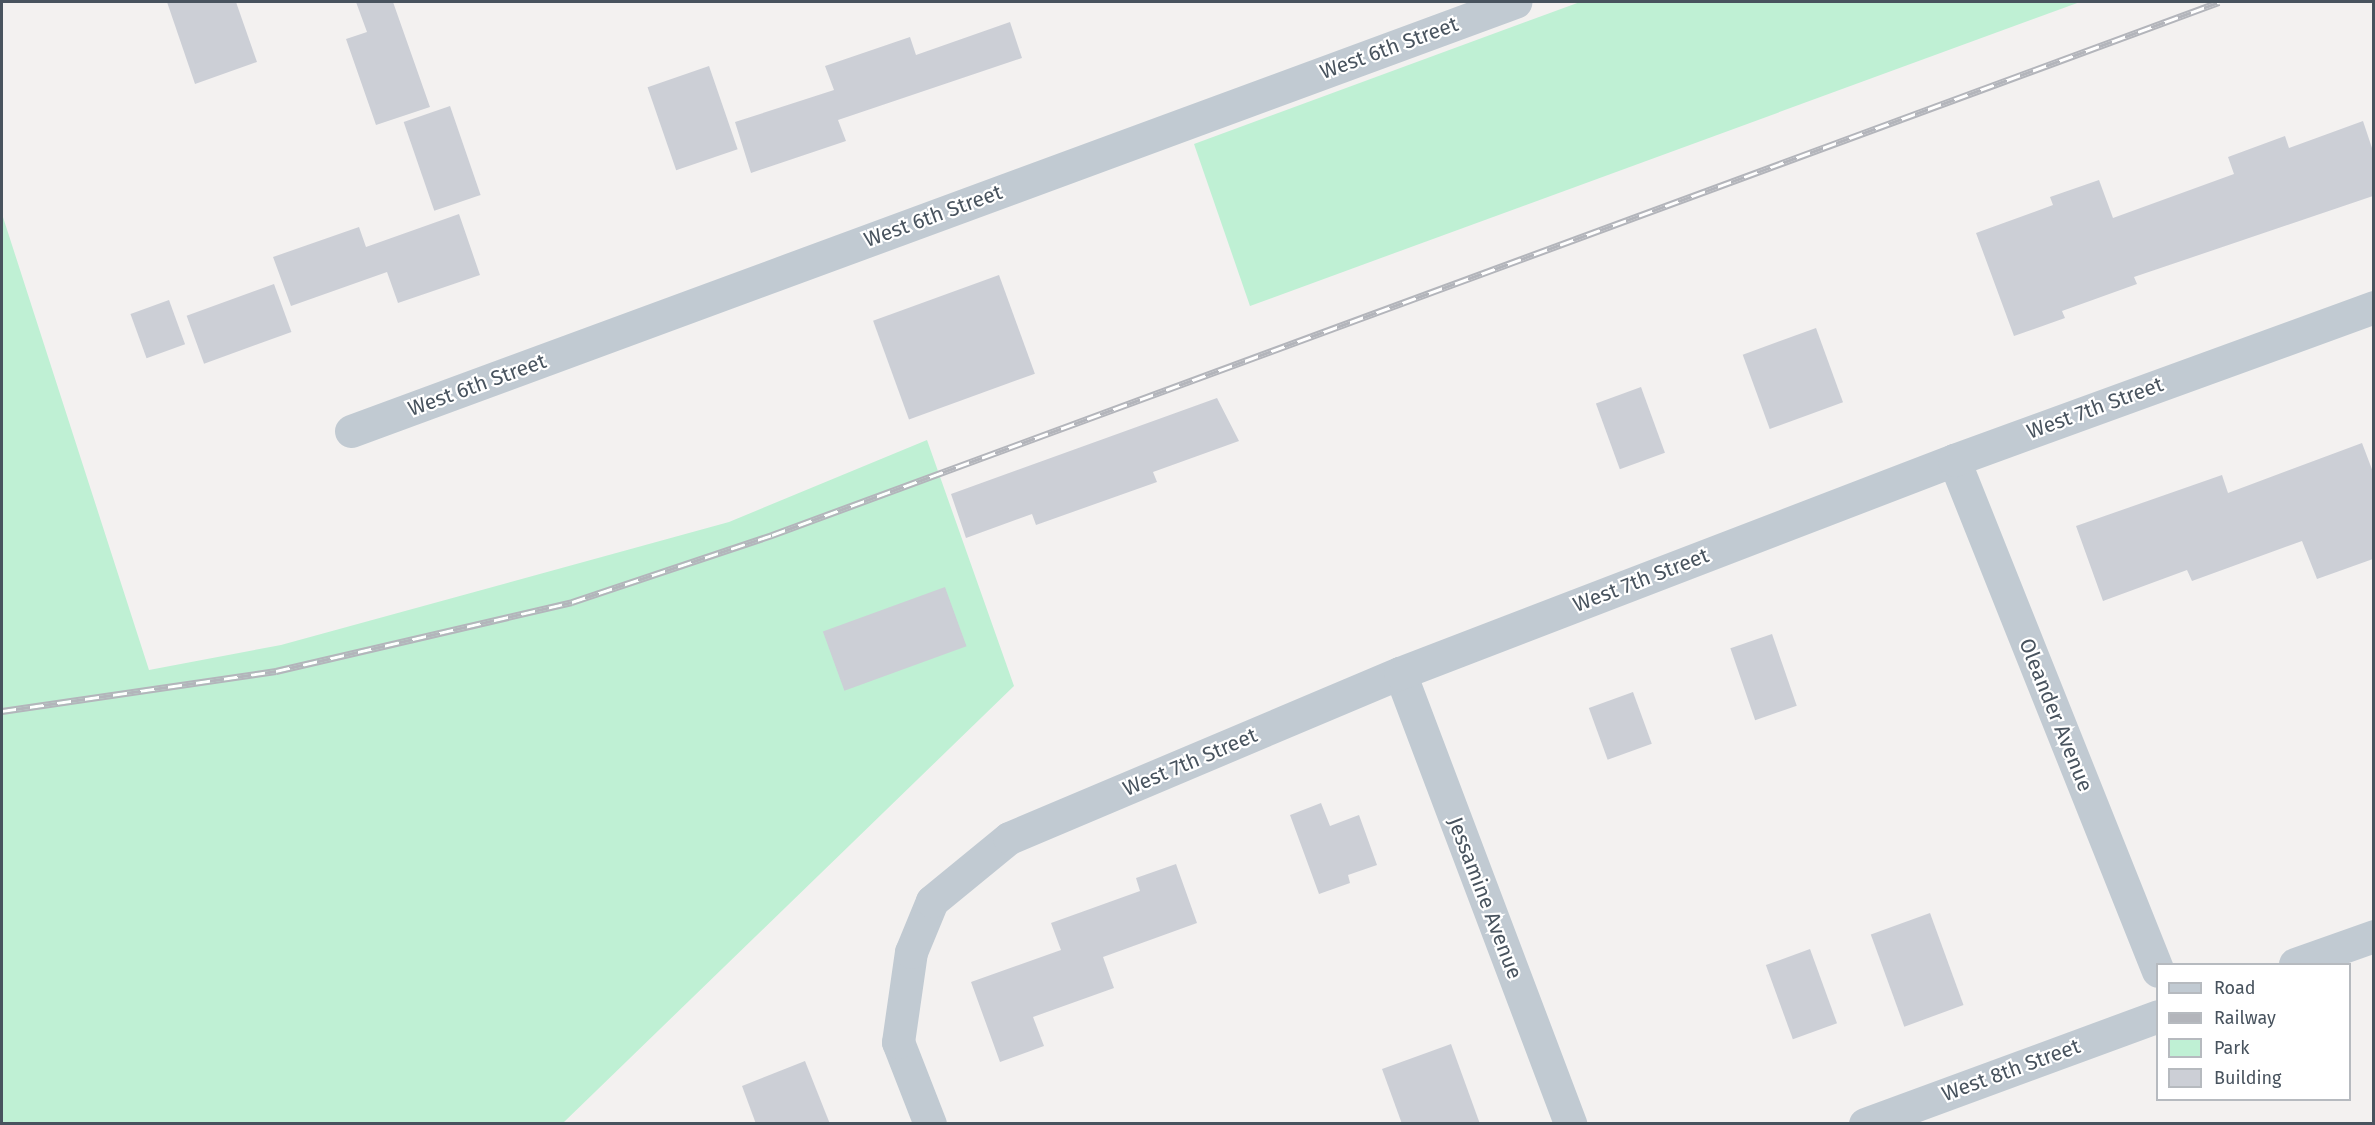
<!DOCTYPE html>
<style>
body{margin:0}
#map{position:relative;width:2375px;height:1125px;overflow:hidden;background:#f3f1f0;font-family:"Fira Sans",sans-serif}
div>[style]{position:absolute}
.green>*{inset:0;background:#bff0d4}
.building>*{inset:0;background:#cccfd6;transform-origin:0 0}
.minor>*{height:33px;margin:-16.5px;padding:0 16.5px;transform-origin:16.5px;border-radius:16.5px;background:#c1cad2}
.tertiary>*{height:33px;margin:-16.5px;padding:0 16.5px;transform-origin:16.5px;border-radius:16.5px;background:#c1cad2}
.rail>*{height:7px;margin-top:-3.5px;transform-origin:0;background:repeating-linear-gradient(90deg,#fff 0 14px,#b3b5bb 0 28px);box-sizing:border-box;border-block:2px solid #b3b5bb}
span{translate:-50% -50%;white-space:nowrap;text-align:center;line-height:1.15;-webkit-text-stroke:4.5px #fff;paint-order:stroke}
.street-label{font-size:21px;color:#48535e}
.frame{position:absolute;inset:0;border:3px solid #48535e;pointer-events:none}
.legend{position:absolute;left:2156px;top:963px;width:195px;height:138px;box-sizing:border-box;background:#fff;border:2px solid #b6babf;margin:0;padding:8px 10px;list-style:none;font-size:18px;color:#48535e}
.legend li{display:flex;align-items:center;gap:12px;height:30px}
.legend b{width:30px;border:2px solid #b6babf}
</style>
<div id="map">
<div class="green">
<i style="clip-path:polygon(1580px 2px,2080px 2px,1250px 306px,1194px 144px)"></i>
<i style="clip-path:polygon(2px 214px,149px 670px,281px 645px,729px 522px,927px 440px,1014px 686px,563px 1123px,2px 1123px)"></i>
</div>
<div class="building">
<i style="clip-path:polygon(167px 2px,236px 2px,257px 62px,195px 84px)"></i>
<i style="clip-path:polygon(356px 2px,393px 2px,430px 107px,376px 125px,346px 39px,367px 32px)"></i>
<i style="clip-path:polygon(1010px 22px,1022px 58px,838px 120px,846px 141px,751px 173px,735px 122px,834px 90px,825px 66px,910px 37px,916px 55px)"></i>
<i style="left:709px;top:66px;width:88px;height:65px;rotate:71deg"></i>
<i style="left:450px;top:106px;width:94px;height:49px;rotate:71deg"></i>
<i style="clip-path:polygon(2363px 121px,2373px 151px,2373px 196px,2134px 277px,2137px 284px,2062px 311px,2065px 318px,2014px 336px,1976px 233px,2053px 205px,2050px 197px,2099px 180px,2113px 218px,2234px 174px,2228px 157px,2285px 136px,2289px 148px)"></i>
<i style="clip-path:polygon(459px 214px,480px 275px,398px 303px,387px 272px,291px 306px,273px 257px,359px 227px,366px 247px)"></i>
<i style="left:999px;top:275px;width:105px;height:134px;rotate:70deg"></i>
<i style="left:274px;top:284px;width:51px;height:93px;rotate:70deg"></i>
<i style="left:169px;top:300px;width:47px;height:41px;rotate:70deg"></i>
<i style="left:1816px;top:328px;width:79px;height:78px;rotate:70deg"></i>
<i style="left:1641px;top:387px;width:70px;height:48px;rotate:70deg"></i>
<i style="clip-path:polygon(1217px 398px,1239px 441px,1153px 472px,1157px 482px,1036px 525px,1032px 514px,966px 538px,951px 494px)"></i>
<i style="clip-path:polygon(2362px 443px,2373px 472px,2373px 559px,2317px 579px,2302px 541px,2192px 581px,2187px 570px,2103px 601px,2076px 526px,2222px 475px,2228px 493px)"></i>
<i style="left:945px;top:587px;width:63px;height:130px;rotate:70deg"></i>
<i style="left:1772px;top:634px;width:76px;height:44px;rotate:71deg"></i>
<i style="left:1633px;top:692px;width:55px;height:47px;rotate:70deg"></i>
<i style="clip-path:polygon(1321px 803px,1330px 826px,1359px 815px,1377px 865px,1348px 875px,1350px 883px,1319px 894px,1290px 815px)"></i>
<i style="clip-path:polygon(1176px 864px,1197px 923px,1103px 957px,1114px 988px,1033px 1017px,1044px 1046px,1000px 1062px,971px 982px,1061px 950px,1051px 923px,1140px 891px,1136px 878px)"></i>
<i style="left:1930px;top:913px;width:98px;height:63px;rotate:70deg"></i>
<i style="left:1810px;top:949px;width:79px;height:47px;rotate:70deg"></i>
<i style="clip-path:polygon(1451px 1044px,1480px 1124px,1402px 1124px,1382px 1069px)"></i>
<i style="clip-path:polygon(805px 1061px,830px 1124px,756px 1124px,742px 1086px)"></i>
</div>
<div class="minor">
<i style="left:351px;top:431px;width:1241px;rotate:-20.23deg"></i>
<i style="left:1954px;top:460px;width:550px;rotate:68.24deg"></i>
<i style="left:1400px;top:673px;width:482px;rotate:69.3deg"></i>
<i style="left:930px;top:1124px;width:88px;rotate:-111.3deg"></i>
<i style="left:898px;top:1042px;width:91px;rotate:-81.8deg"></i>
<i style="left:911px;top:952px;width:55px;rotate:-67.6deg"></i>
<i style="left:932px;top:901px;width:99px;rotate:-39.3deg"></i>
<i style="left:1009px;top:838px;width:424px;rotate:-22.9deg"></i>
<i style="left:1400px;top:673px;width:594px;rotate:-21.03deg"></i>
<i style="left:1954px;top:460px;width:447px;rotate:-20deg"></i>
</div>
<div class="tertiary">
<i style="left:2295px;top:964px;width:84px;rotate:-19.5deg"></i>
<i style="left:1865px;top:1124px;width:312px;rotate:-20.2deg"></i>
</div>
<div class="rail">
<i style="left:2px;top:711px;width:277px;rotate:-8.3deg"></i>
<i style="left:276px;top:671px;width:304px;rotate:-13.1deg"></i>
<i style="left:572px;top:602px;width:211px;rotate:-18.5deg"></i>
<i style="left:772px;top:535px;width:1542px;rotate:-20.22deg"></i>
</div>
<div class="street-label">
<span style="left:1389px;top:48px;rotate:-20deg">West 6th Street</span>
<span style="left:933px;top:216px;rotate:-20deg">West 6th Street</span>
<span style="left:477px;top:385px;rotate:-20deg">West 6th Street</span>
<span style="left:2095px;top:408px;rotate:-20deg">West 7th Street</span>
<span style="left:1641px;top:580px;rotate:-21deg">West 7th Street</span>
<span style="left:2056px;top:715px;rotate:68deg">Oleander Avenue</span>
<span style="left:1190px;top:762px;rotate:-23deg">West 7th Street</span>
<span style="left:1485px;top:898px;rotate:69deg">Jessamine Avenue</span>
<span style="left:2011px;top:1070px;rotate:-20deg">West 8th Street</span>
</div>
<div class="frame"></div>
<ul class="legend">
<li><b style="height:8px;background:#c1cad2"></b>Road</li>
<li><b style="height:8px;background:#b3b5bb"></b>Railway</li>
<li><b style="height:16px;background:#bff0d4"></b>Park</li>
<li><b style="height:16px;background:#cccfd6"></b>Building</li>
</ul>
</div>
